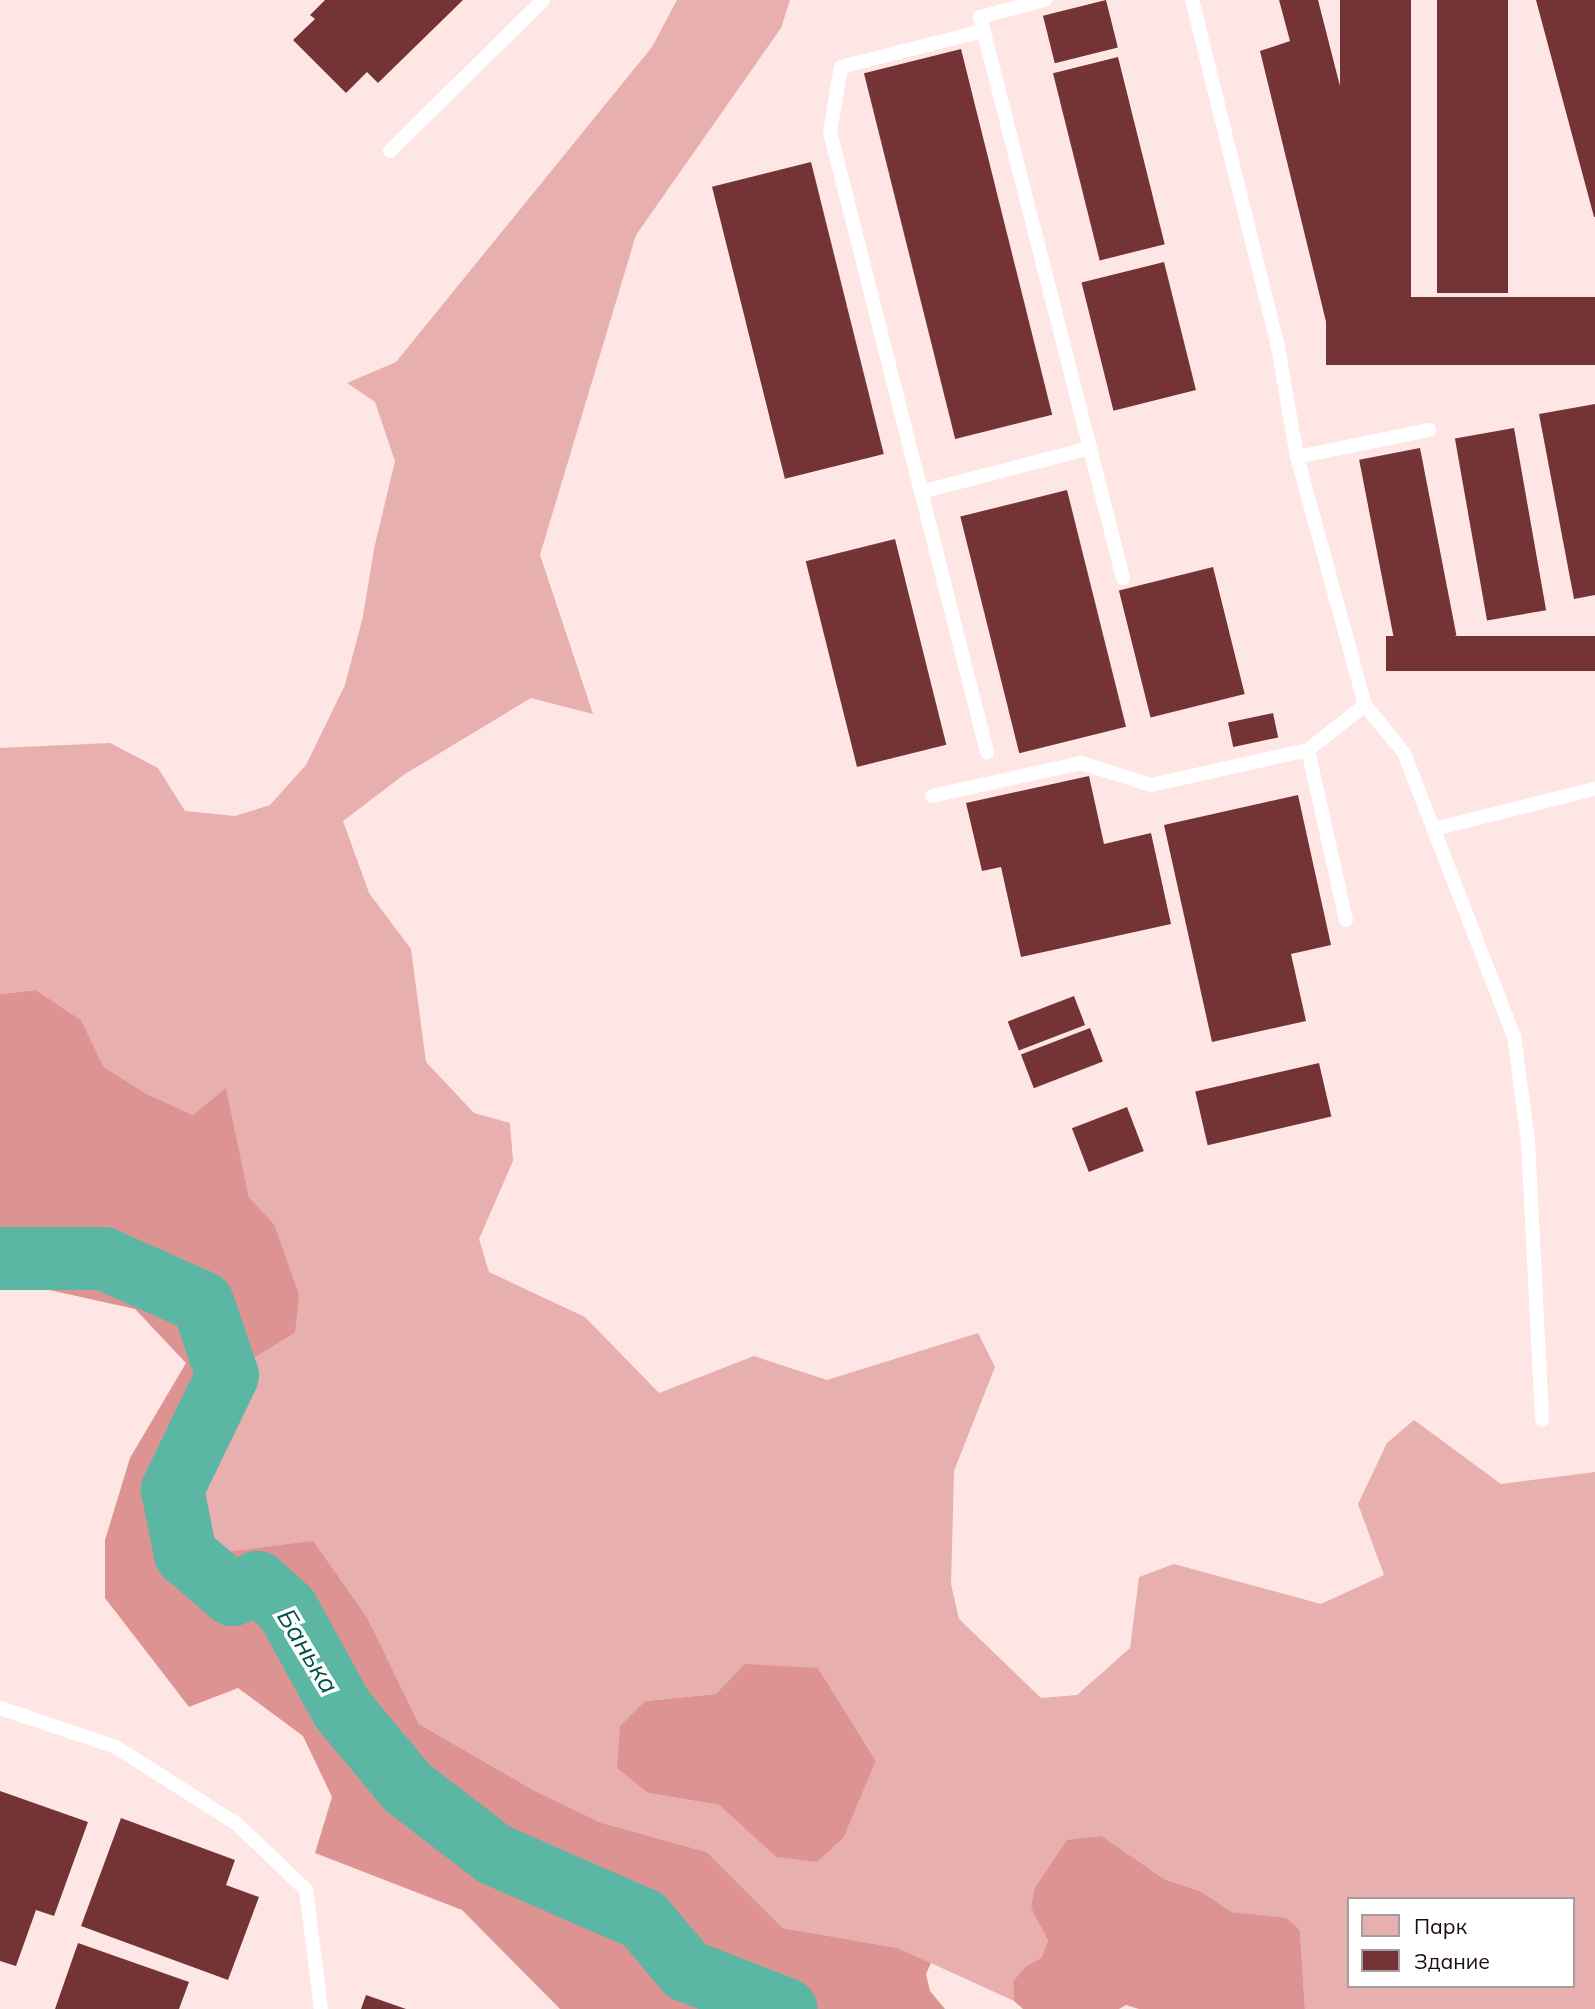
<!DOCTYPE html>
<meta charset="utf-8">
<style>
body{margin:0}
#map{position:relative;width:1595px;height:2009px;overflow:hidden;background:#fee6e5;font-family:Mulish,sans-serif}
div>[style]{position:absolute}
.green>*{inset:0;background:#e7afae}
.forest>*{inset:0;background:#de9393}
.river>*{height:63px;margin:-31.5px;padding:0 31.5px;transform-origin:31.5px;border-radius:31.5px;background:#5cb6a4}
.building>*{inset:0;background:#743436;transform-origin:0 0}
.lane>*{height:14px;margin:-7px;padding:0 7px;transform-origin:7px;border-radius:7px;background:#fff}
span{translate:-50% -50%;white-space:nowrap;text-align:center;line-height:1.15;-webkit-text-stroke:7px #fff;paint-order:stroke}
.water-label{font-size:26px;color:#005347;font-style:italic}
.legend{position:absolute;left:1347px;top:1897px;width:228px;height:91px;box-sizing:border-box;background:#fff;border:2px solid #a39e9e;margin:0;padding:9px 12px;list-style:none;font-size:21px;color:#190c0c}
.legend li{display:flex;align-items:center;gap:14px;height:35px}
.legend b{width:35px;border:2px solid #a39e9e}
</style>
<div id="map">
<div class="green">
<i style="clip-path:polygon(evenodd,677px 0,790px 0,781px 28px,636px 235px,540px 555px,593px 714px,531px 698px,405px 774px,343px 821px,369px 893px,411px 949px,426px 1062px,474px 1113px,510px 1123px,513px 1161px,479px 1239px,489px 1272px,585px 1317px,659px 1393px,754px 1356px,827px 1380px,978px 1333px,995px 1367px,954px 1471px,951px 1584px,959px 1619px,1041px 1698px,1077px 1695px,1130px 1648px,1139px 1577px,1174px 1564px,1321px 1604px,1384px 1575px,1358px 1504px,1387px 1443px,1414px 1420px,1501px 1484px,1595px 1472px,1595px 2009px,1305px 2009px,1300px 1930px,1286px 1919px,1232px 1912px,1200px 1891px,1164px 1879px,1102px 1836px,1031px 1908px,1048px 1941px,1041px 1958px,1026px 1966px,1013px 1981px,1014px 2001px,898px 1948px,783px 1928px,707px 1852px,602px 1823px,535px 1791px,419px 1724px,368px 1619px,218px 1553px,199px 1522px,203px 1447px,254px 1358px,295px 1333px,274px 1224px,249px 1197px,226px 1089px,193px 1115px,147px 1094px,104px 1067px,81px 1020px,36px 990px,0 994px,0 748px,110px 743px,158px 768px,185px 811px,235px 816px,270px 805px,306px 765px,345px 685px,363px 616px,374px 549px,395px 461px,375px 402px,347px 383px,396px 362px,652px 47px,677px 0,818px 1668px,876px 1761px,844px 1837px,776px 1857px,719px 1805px,648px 1793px,645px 1701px,716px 1694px,818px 1668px,677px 0,1348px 1899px,1572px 1899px,1572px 1986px,1348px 1986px,1348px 1899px)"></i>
</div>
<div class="forest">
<i style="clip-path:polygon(36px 990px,81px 1020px,104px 1067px,147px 1094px,193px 1115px,226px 1088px,249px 1197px,274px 1224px,299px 1295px,295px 1333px,254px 1358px,203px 1447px,199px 1522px,218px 1553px,313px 1541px,368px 1619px,419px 1724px,535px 1791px,602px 1823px,707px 1852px,783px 1928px,898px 1948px,931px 1963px,926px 1974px,930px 1991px,945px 2009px,560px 2009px,462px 1910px,315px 1853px,332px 1797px,303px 1736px,238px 1688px,189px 1707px,105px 1598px,105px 1540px,130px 1458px,186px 1363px,135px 1309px,18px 1283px,0 1275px,0 994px)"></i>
<i style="clip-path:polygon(745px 1664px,818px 1668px,876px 1761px,844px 1837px,817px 1862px,776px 1857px,719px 1805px,648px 1793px,617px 1768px,620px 1726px,645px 1701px,716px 1694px)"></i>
<i style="clip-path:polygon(1102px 1836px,1164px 1879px,1200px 1891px,1232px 1912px,1286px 1918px,1300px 1930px,1305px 2009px,1139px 2009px,1126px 2005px,1119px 2009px,1023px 2009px,1014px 2001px,1013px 1981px,1026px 1966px,1041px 1958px,1048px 1941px,1031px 1908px,1035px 1888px,1067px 1840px)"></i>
</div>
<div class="river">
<i style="left:0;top:1258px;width:103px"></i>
<i style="left:103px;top:1258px;width:108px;rotate:24deg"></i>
<i style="left:202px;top:1302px;width:77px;rotate:71.1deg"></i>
<i style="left:227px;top:1375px;width:127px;rotate:115.8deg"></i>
<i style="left:172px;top:1489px;width:66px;rotate:78.7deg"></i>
<i style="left:185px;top:1554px;width:62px;rotate:40.4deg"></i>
<i style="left:232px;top:1594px;width:28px;rotate:-26deg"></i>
<i style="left:257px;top:1582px;width:40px;rotate:42deg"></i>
<i style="left:287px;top:1609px;width:114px;rotate:61.2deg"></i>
<i style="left:342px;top:1709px;width:102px;rotate:50.2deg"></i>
<i style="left:407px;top:1787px;width:110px;rotate:37.6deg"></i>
<i style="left:494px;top:1854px;width:163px;rotate:23.6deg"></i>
<i style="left:643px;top:1919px;width:67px;rotate:49.9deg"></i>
<i style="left:686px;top:1970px;width:107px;rotate:21.3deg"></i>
</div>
<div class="building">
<i style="clip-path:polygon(325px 0,463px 0,378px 83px,367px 72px,346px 93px,293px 40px,315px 19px,310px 15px)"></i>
<i style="left:1106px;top:0;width:49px;height:65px;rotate:76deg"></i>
<i style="clip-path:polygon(1279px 0,1318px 0,1398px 313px,1329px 334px,1260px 51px,1290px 41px)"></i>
<i style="left:1340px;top:0;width:71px;height:317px"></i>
<i style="left:1437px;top:0;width:71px;height:293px"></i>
<i style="clip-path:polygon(1536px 0,1595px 0,1595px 217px,1594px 217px)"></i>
<i style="left:961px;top:49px;width:377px;height:100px;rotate:76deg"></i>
<i style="left:1118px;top:57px;width:193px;height:67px;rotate:76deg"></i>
<i style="left:811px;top:162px;width:301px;height:102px;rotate:76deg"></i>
<i style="left:1164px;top:262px;width:132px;height:85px;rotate:76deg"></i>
<i style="left:1595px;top:297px;width:68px;height:269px;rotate:90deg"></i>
<i style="clip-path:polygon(1595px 404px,1595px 595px,1574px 599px,1539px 414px)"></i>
<i style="left:1514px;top:428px;width:185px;height:60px;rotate:80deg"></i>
<i style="left:1420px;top:448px;width:191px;height:62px;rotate:79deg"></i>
<i style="left:1067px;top:490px;width:244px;height:110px;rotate:76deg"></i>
<i style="left:895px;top:539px;width:212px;height:92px;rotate:76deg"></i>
<i style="left:1213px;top:567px;width:131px;height:97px;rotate:76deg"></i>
<i style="left:1595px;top:636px;width:35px;height:209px;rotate:90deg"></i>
<i style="left:1273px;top:713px;width:25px;height:46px;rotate:78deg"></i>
<i style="clip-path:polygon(1089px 776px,1104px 844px,1151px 833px,1171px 924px,1021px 957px,1001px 867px,982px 871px,966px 803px)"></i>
<i style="clip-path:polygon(1298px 795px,1331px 945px,1291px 954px,1306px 1021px,1212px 1042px,1164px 825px)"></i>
<i style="left:1074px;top:996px;width:31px;height:71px;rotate:69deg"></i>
<i style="left:1090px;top:1028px;width:36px;height:74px;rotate:69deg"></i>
<i style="left:1319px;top:1063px;width:55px;height:127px;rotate:77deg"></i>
<i style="left:1127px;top:1107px;width:47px;height:59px;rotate:69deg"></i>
<i style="clip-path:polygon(0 1791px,88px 1822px,54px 1916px,36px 1910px,16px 1966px,0 1961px)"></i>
<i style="clip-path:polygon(121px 1818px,235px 1860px,226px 1885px,259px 1897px,228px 1980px,81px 1926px)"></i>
<i style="clip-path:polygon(78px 1943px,189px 1982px,179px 2009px,55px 2009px)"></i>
<i style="clip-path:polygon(366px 1995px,406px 2009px,361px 2009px)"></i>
</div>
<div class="lane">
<i style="left:1045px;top:0;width:67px;rotate:165.3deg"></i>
<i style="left:980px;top:17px;width:579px;rotate:75.7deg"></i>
<i style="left:983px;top:31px;width:146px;rotate:165.8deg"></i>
<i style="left:841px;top:67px;width:66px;rotate:99.6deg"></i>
<i style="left:830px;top:132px;width:640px;rotate:75.79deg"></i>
<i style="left:390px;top:151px;width:215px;rotate:-44.6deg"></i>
<i style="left:1297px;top:457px;width:135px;rotate:-11.6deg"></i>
<i style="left:921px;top:492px;width:175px;rotate:-14.6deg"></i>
<i style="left:1365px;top:705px;width:62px;rotate:50.9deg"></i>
<i style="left:1404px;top:753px;width:304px;rotate:68.8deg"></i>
<i style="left:1514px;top:1036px;width:106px;rotate:82.4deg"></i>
<i style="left:1528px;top:1141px;width:279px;rotate:87.1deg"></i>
<i style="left:1308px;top:750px;width:174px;rotate:77.4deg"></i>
<i style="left:932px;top:796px;width:153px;rotate:-12.5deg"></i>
<i style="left:1081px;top:763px;width:73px;rotate:17.4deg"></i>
<i style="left:1151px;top:785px;width:161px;rotate:-12.6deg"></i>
<i style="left:1308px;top:750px;width:73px;rotate:-38.3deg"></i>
<i style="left:1365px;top:705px;width:257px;rotate:-105.3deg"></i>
<i style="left:1297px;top:457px;width:112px;rotate:-99.8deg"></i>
<i style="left:1278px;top:347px;width:357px;rotate:-103.9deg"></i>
<i style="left:1434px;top:829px;width:166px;rotate:-14deg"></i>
<i style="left:0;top:1708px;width:122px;rotate:18.6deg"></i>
<i style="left:116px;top:1747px;width:143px;rotate:32.5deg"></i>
<i style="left:237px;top:1824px;width:95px;rotate:43.7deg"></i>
<i style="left:306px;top:1890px;width:120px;rotate:82.8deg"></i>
</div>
<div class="water-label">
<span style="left:308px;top:1651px;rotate:59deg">Банька</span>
</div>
<ul class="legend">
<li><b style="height:19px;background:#e7afae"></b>Парк</li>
<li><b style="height:19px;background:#743436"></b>Здание</li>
</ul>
</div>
